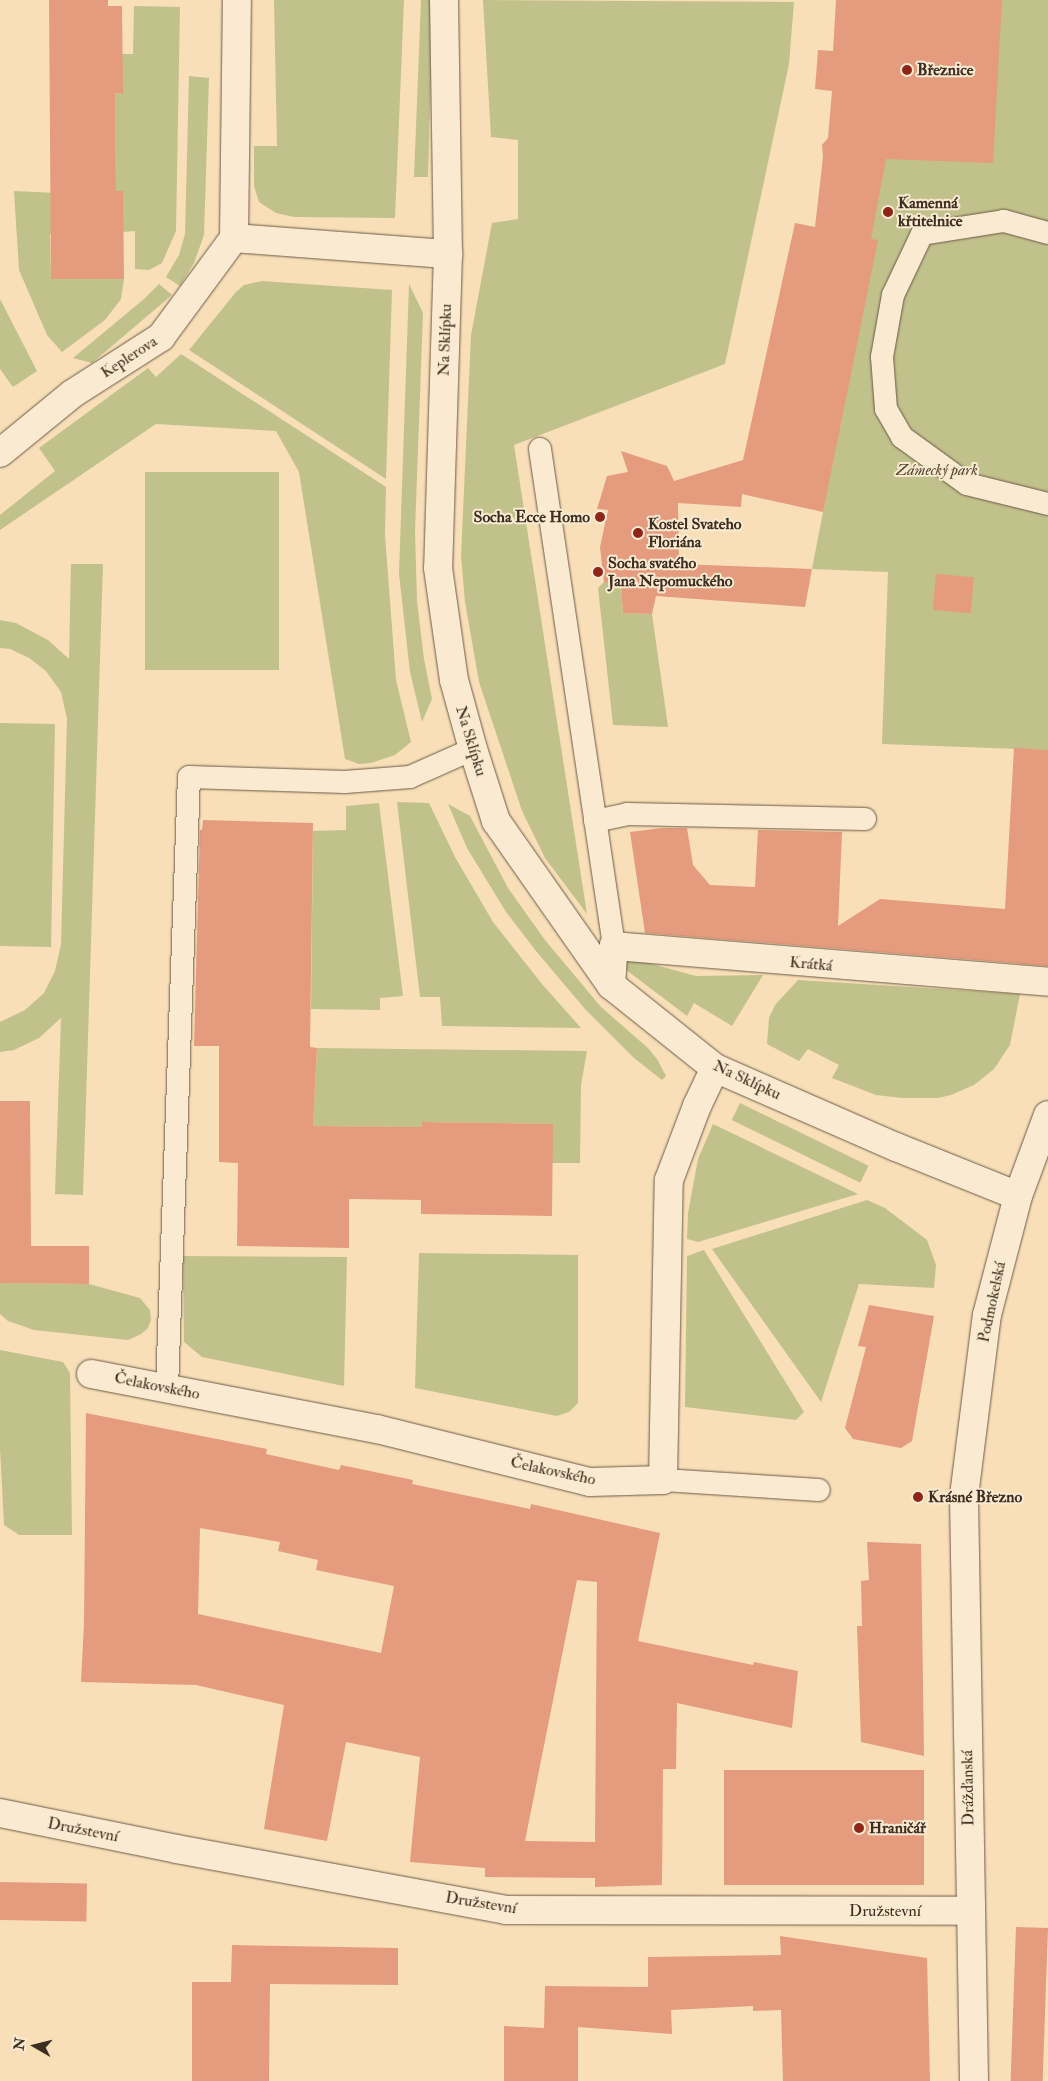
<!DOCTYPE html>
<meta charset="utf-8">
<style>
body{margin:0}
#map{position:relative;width:1048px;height:2081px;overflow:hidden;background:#f8dfb8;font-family:"IM FELL Double Pica",serif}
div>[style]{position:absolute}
.green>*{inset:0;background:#c1c18c;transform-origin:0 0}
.building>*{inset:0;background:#e59b7d;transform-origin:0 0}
.roads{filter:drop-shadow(0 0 1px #6b5a46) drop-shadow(0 0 1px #6b5a46)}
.lane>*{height:22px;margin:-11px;padding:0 11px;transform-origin:11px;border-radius:11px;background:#faead1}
.street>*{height:28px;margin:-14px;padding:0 14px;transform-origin:14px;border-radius:14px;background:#faead1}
.secondary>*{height:28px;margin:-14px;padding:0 14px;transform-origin:14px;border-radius:14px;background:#faead1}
.dots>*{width:14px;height:14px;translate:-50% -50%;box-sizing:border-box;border:2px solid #faead1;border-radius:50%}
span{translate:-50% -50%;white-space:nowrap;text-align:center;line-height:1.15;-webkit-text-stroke:4px #faead1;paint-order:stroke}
.poi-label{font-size:16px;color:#3c2e20;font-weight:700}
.left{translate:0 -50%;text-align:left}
.right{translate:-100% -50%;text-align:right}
.street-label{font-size:16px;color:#3c2e20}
.park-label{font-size:16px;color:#574b36;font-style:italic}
.north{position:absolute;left:10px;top:2021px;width:50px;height:50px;-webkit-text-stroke:4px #faead1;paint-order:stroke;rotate:278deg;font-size:14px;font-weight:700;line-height:20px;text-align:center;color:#3c2e20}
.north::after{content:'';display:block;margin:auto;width:18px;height:22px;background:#3c2e20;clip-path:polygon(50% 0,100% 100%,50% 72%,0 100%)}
</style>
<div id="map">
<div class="green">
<i style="clip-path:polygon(274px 0,404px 0,395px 218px,294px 217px,276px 213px,259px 202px,254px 186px,254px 146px,277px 146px)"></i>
<i style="clip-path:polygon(421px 0,433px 0,428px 177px,414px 177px)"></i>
<i style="clip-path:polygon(483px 0,794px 2px,789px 64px,725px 364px,514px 445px,587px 914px,545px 858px,522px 811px,479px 682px,465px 602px,461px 556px,471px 335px,492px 223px,518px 219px,518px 140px,491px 137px)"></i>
<i style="clip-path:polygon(863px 0,1048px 0,1048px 750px,882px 744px,888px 572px,812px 569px,823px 512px)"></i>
<i style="clip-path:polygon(134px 6px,180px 7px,176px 231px,162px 263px,149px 270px,135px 269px,135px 231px,123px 232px,123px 191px,116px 191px,115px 93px,122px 94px,122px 54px,133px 54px)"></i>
<i style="clip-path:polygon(189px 76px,209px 78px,204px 235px,194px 263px,180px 286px,166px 277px,179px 255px,185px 234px)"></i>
<i style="clip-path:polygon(14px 191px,57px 193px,57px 234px,50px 234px,51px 279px,124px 279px,121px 299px,105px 320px,62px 352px,47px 335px,19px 270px)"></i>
<i style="clip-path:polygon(262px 281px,392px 290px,386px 479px,189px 350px,236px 292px,244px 285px)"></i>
<i style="clip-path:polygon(159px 284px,172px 295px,92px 363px,73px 358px,144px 299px)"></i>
<i style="clip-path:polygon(409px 284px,423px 313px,415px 531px,417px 601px,424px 659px,432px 699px,422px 722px,410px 672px,399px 574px)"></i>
<i style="clip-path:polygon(0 299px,37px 371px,13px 387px,0 369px)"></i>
<i style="clip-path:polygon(181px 354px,386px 487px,385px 535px,396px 680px,411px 742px,395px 755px,371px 763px,359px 764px,345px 759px,299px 472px,276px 431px,156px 424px,0 530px,0 515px,55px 471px,39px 448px,148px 368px,156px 377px)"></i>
<i style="left:145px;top:472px;width:134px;height:198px"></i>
<i style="clip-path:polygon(71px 564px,103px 564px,83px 1195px,55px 1194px,61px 1018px,39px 1038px,14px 1050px,0 1052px,0 1022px,25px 1010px,44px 993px,55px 971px,61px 944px,67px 719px,61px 692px,46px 671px,29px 658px,10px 649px,0 648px,0 620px,16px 623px,48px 640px,69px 659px)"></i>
<i style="clip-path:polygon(604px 582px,621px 586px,623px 613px,652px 614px,668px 727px,613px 725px,598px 588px)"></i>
<i style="left:0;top:723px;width:55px;height:223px;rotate:1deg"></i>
<i style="clip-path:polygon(397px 802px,429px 803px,455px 857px,493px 922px,542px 984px,581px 1028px,442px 1026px,440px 997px,420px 997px)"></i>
<i style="clip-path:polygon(379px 803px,403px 996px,380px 998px,380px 1010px,311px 1009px,313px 831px,346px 830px,346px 806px)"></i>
<i style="clip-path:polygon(448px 804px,470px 816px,508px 888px,545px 940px,601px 1007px,648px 1048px,657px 1059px,666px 1076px,662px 1080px,634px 1058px,585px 1009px,536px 951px,506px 912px,467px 848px)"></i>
<i style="clip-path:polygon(619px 955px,696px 976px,763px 975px,732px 1026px,694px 1003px,687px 1016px,617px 963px)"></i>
<i style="clip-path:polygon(798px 980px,1020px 994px,1010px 1045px,994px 1069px,974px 1085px,951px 1095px,938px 1098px,902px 1098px,876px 1095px,832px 1078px,839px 1065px,808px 1049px,799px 1061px,767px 1044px,769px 1018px,775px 1005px)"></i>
<i style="clip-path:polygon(317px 1048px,587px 1051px,581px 1085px,580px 1163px,552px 1163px,552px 1124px,421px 1122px,422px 1127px,313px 1126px)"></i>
<i style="left:740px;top:1103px;width:143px;height:19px;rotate:26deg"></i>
<i style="clip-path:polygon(713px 1124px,858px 1194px,698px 1242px,687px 1239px,688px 1213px,698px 1159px)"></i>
<i style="clip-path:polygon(867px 1200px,885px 1208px,927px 1240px,936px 1265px,934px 1288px,859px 1284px,821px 1402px,712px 1249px)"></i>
<i style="clip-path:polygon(704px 1250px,804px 1412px,796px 1420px,685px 1407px,687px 1256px)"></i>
<i style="clip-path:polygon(419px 1253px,578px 1255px,578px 1403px,569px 1412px,557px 1416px,415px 1388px)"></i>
<i style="clip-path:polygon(183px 1256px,347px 1257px,344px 1386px,202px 1357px,184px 1342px)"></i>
<i style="clip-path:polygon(0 1283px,89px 1284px,140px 1298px,150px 1310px,151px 1320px,148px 1328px,141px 1334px,128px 1340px,34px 1330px,8px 1321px,0 1314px)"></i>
<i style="clip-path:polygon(0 1350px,63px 1362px,70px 1373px,72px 1535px,19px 1535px,4px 1525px,0 1448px)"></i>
</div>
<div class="building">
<i style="clip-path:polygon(49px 0,108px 0,108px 6px,122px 6px,123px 94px,115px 93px,116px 191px,123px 191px,124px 279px,51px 279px)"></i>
<i style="clip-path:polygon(836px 0,1002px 0,993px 163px,886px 159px,871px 239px,878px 240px,823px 512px,742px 494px,741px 507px,678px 503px,679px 564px,812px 569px,805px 607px,656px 596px,652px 614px,623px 613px,621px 586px,604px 582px,600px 547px,608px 510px,597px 509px,607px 476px,628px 472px,621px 451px,667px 466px,674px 481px,743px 460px,795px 223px,815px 227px,823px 157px,822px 145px,828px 138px,832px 91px,815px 89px,818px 50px,833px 51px)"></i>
<i style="left:936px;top:574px;width:38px;height:36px;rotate:5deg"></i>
<i style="clip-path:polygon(1014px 748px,1048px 750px,1048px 966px,645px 933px,630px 832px,662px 828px,687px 828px,693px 865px,710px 885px,755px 887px,758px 830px,842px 832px,838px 926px,880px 899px,1005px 909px)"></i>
<i style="clip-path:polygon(203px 820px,313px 823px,310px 1047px,317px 1048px,313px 1126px,422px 1127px,421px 1122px,553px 1124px,552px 1216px,421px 1214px,421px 1200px,349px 1199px,349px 1248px,237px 1246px,238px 1163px,219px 1162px,219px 1046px,194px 1046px,200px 830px,202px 830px)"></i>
<i style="clip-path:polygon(0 1101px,30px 1101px,31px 1246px,89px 1246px,89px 1284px,0 1283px)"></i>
<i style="clip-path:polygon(869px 1305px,934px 1316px,912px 1441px,901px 1448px,853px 1439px,845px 1428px,866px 1347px,858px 1346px)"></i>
<i style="clip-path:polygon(evenodd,86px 1413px,267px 1449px,266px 1454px,339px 1470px,341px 1465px,413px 1480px,412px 1484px,530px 1509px,531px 1504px,660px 1533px,638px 1641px,753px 1665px,754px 1662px,798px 1671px,792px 1728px,677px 1703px,676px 1769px,663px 1769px,662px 1885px,595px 1887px,595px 1878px,485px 1877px,485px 1868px,410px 1862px,420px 1757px,346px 1742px,327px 1841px,264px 1829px,284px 1705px,196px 1685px,81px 1682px,84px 1623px,86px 1413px,200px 1528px,280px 1542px,278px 1551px,318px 1560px,316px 1570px,394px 1586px,381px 1653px,198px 1614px,200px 1528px,86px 1413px,577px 1580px,597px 1582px,595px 1842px,525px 1841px,577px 1580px)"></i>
<i style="clip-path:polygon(867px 1542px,921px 1544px,924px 1756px,861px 1742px,857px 1626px,862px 1626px,861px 1581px,869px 1580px)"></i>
<i style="left:724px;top:1770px;width:200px;height:115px"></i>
<i style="left:0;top:1882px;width:87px;height:38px;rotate:1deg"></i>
<i style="left:1016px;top:1927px;width:32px;height:154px;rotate:2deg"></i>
<i style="clip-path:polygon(780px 1936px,927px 1958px,930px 2081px,783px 2081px,781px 2010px,753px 2011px,753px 2006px,671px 2010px,672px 2034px,578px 2027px,578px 2081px,504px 2081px,504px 2026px,544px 2028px,545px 1986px,648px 1987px,648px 1957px,781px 1955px)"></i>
<i style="clip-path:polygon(232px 1945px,398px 1948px,398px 1985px,270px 1984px,269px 2081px,192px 2081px,192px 1982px,231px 1982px)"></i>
</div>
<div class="roads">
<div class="lane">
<i style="left:1048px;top:233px;width:46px;rotate:-164.7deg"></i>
<i style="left:1004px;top:221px;width:83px;rotate:171deg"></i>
<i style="left:922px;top:234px;width:68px;rotate:115.4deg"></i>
<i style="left:893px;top:295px;width:63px;rotate:100.1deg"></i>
<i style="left:882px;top:357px;width:52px;rotate:85.6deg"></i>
<i style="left:886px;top:409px;width:32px;rotate:60deg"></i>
<i style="left:902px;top:437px;width:80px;rotate:35.9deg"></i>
<i style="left:967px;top:484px;width:83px;rotate:13.9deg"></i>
<i style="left:540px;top:449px;width:502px;rotate:81.53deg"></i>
<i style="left:595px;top:821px;width:33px;rotate:-12deg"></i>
<i style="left:627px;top:814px;width:238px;rotate:1.2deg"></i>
<i style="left:167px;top:1388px;width:611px;rotate:-87.94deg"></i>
<i style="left:189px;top:777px;width:156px;rotate:1.8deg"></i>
<i style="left:345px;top:782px;width:65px;rotate:-4.4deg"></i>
<i style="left:410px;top:777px;width:69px;rotate:-24deg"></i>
<i style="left:663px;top:1480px;width:156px;rotate:3.7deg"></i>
</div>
<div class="street">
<i style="left:444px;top:0;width:254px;rotate:89.1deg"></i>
<i style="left:448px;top:254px;width:314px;rotate:91.8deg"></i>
<i style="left:438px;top:568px;width:113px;rotate:81.9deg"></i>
<i style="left:454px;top:680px;width:72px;rotate:74.6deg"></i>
<i style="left:473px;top:749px;width:76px;rotate:72.3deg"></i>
<i style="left:496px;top:821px;width:200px;rotate:55deg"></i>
<i style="left:611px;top:985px;width:133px;rotate:38.6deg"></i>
<i style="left:715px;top:1068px;width:197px;rotate:23.6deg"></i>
<i style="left:896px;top:1147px;width:131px;rotate:21.9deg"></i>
<i style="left:234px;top:238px;width:215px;rotate:4.3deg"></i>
<i style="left:0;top:453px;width:93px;rotate:-39.3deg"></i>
<i style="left:72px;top:394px;width:106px;rotate:-32.6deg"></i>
<i style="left:161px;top:337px;width:123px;rotate:-53.6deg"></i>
<i style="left:234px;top:238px;width:238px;rotate:-89.3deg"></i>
<i style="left:611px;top:985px;width:39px;rotate:-86deg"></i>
<i style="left:614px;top:946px;width:435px;rotate:4.7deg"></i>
<i style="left:91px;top:1374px;width:291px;rotate:10.9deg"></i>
<i style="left:377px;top:1429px;width:219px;rotate:14deg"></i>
<i style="left:590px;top:1482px;width:73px;rotate:-1.6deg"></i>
<i style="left:663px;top:1480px;width:300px;rotate:-88.9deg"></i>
<i style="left:669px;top:1180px;width:79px;rotate:-69.3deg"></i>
<i style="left:697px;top:1106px;width:42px;rotate:-64.7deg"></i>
<i style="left:0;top:1813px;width:181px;rotate:11.5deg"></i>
<i style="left:177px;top:1849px;width:335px;rotate:10.5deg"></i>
<i style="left:506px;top:1910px;width:464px;rotate:0.1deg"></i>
</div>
<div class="secondary">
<i style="left:974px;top:2081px;width:585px;rotate:-90.98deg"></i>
<i style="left:964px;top:1496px;width:182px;rotate:-82.8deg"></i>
<i style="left:987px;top:1315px;width:123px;rotate:-75.4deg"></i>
<i style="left:1018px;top:1196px;width:86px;rotate:-69.7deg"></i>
</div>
</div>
<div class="dots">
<i style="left:907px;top:70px;background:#8f2418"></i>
<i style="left:888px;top:212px;background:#8f2418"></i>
<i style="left:600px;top:517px;background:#8f2418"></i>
<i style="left:638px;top:533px;background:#8f2418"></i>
<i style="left:598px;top:572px;background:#8f2418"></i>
<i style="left:918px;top:1497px;background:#8f2418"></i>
<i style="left:859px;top:1828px;background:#8f2418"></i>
</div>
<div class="poi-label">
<span class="left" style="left:917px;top:70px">Březnice</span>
<span class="left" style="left:898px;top:212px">Kamenná<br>křtitelnice</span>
<span class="right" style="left:590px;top:517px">Socha Ecce Homo</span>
<span class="left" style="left:648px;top:533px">Kostel Svateho<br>Floriána</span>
<span class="left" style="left:608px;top:572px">Socha svatého<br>Jana Nepomuckého</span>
<span class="left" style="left:928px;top:1497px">Krásné Březno</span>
<span class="left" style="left:869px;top:1828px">Hraničář</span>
</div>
<div class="street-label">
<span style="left:445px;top:340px;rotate:-88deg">Na Sklípku</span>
<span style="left:129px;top:357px;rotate:-33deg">Keplerova</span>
<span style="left:471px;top:741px;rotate:73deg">Na Sklípku</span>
<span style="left:811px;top:964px;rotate:5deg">Krátká</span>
<span style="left:747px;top:1080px;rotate:25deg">Na Sklípku</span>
<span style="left:992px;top:1302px;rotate:-78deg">Podmokelská</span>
<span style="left:157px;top:1386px;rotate:11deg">Čelakovského</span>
<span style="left:553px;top:1471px;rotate:12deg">Čelakovského</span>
<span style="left:968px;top:1788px;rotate:-91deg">Drážďanská</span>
<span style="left:83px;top:1830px;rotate:11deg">Družstevní</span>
<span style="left:481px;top:1903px;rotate:9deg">Družstevní</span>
<span style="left:885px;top:1911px">Družstevní</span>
</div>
<div class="park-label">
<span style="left:937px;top:470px">Zámecký park</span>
</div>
<div class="north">N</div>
</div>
